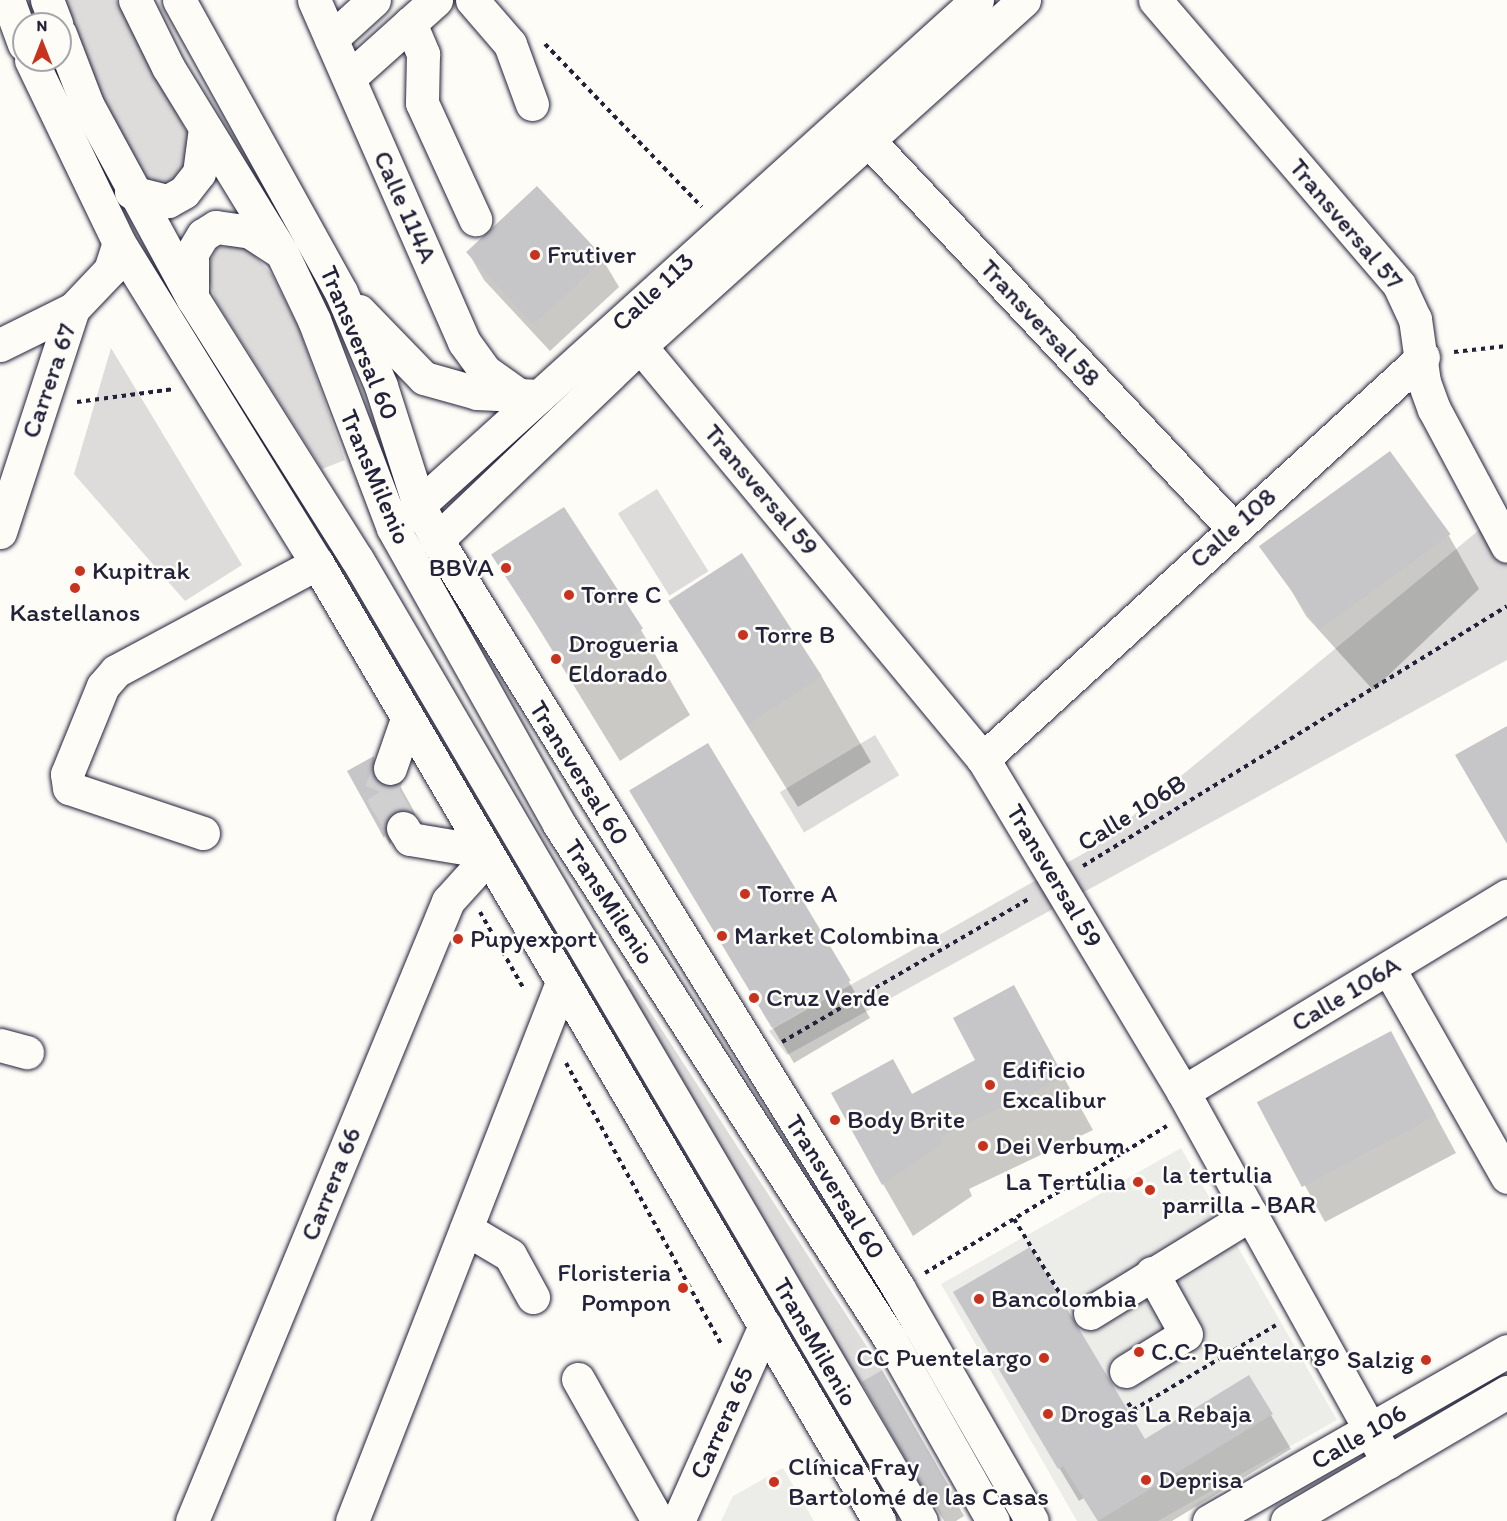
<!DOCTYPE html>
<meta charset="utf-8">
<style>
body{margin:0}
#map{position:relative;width:1507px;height:1521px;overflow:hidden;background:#fdfcf7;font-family:Itim,sans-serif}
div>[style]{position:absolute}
.built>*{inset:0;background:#ecece9}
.green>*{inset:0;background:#dddcdb;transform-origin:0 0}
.shadow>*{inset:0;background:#0003}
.building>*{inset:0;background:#c6c6c8;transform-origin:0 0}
.minor-tunnel>*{height:33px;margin-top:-16.5px;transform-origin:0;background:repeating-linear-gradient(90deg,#d1d0d1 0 33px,transparent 0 49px)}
.path>*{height:4px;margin-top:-2px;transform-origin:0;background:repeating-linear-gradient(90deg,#22223b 0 4.5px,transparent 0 9px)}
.roads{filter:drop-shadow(0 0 2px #22223b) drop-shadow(0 0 2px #22223b)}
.minor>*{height:33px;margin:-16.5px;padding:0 16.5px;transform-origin:16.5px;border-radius:16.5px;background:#fdfcf7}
.major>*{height:33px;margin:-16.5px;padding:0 16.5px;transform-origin:16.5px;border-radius:16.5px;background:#fdfcf7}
.dots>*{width:16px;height:16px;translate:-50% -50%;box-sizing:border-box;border:3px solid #fdfcf7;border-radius:50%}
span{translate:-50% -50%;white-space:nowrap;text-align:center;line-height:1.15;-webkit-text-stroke:5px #fdfcf7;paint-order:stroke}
.street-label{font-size:26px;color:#22223b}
.poi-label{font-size:26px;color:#22223b}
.left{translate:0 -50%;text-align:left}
.right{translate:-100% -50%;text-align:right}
.north{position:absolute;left:12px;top:12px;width:60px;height:60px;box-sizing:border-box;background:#fdfcf7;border:2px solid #a5a5ac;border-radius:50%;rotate:0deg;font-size:16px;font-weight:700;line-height:24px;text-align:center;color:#22223b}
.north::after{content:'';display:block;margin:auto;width:21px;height:27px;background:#c8321e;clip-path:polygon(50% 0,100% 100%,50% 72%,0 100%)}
</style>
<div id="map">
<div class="built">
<i style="clip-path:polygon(1181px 1148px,1337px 1420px,1158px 1521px,1077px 1521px,941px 1284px)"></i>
<i style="clip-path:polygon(783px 1468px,814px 1521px,721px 1521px,733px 1496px)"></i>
</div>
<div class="green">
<i style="clip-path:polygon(65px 0,116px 0,192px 141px,192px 156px,174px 187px,144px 181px,90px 82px)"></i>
<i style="clip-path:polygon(233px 245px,250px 250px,272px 275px,299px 328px,345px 460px,322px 469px,216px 301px,208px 277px,211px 260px,217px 248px)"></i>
<i style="clip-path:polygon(111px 348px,242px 565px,185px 601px,74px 474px)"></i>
<i style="left:657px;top:489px;width:97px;height:46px;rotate:58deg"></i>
<i style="clip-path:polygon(1507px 507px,1507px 660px,787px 1055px,769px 1031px,1095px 847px)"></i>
<i style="left:875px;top:735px;width:47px;height:111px;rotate:59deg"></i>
<i style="clip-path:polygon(629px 979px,882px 1370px,860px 1383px,624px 981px)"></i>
</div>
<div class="shadow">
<i style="clip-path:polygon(468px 252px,603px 260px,619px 287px,550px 351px,484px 280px)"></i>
<i style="clip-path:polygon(1449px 536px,1479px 589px,1373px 690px,1306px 616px,1276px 564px)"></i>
<i style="clip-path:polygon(495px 557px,641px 630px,690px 715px,620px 761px)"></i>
<i style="clip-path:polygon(671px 603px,822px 677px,871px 762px,798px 807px)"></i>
<i style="clip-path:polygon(374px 758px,379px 784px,398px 786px,418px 822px,397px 821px,390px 845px,349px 771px)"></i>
<i style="clip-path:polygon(650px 824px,849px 982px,870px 1018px,794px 1063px)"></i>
<i style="clip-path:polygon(1043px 1040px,1093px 1130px,969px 1189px,972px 1196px,913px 1236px,883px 1184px,912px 1096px)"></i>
<i style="clip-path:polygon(1411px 1070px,1456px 1153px,1325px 1222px,1259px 1102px)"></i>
<i style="clip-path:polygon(974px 1326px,1144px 1442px,1249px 1378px,1291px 1449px,1172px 1521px,1098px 1521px,1084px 1498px,1079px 1501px)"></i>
<i style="clip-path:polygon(882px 1372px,964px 1516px,956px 1521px,944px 1521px,863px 1382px)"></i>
</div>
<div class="building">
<i style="left:537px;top:186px;width:99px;height:97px;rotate:47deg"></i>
<i style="left:1390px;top:451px;width:103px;height:162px;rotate:54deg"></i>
<i style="left:564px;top:507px;width:145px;height:87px;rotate:57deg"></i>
<i style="left:742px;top:553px;width:147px;height:88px;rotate:57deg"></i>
<i style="clip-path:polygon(1507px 726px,1507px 844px,1455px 755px)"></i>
<i style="left:708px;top:743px;width:277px;height:92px;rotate:59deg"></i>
<i style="clip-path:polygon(374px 756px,375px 780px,384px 786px,399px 784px,416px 815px,403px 809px,392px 813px,384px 838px,347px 771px)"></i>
<i style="clip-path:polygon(1014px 985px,1064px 1077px,940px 1137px,943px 1143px,882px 1185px,831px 1093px,893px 1059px,912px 1094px,975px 1060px,953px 1018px)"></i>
<i style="left:1391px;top:1031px;width:96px;height:152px;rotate:62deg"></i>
<i style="clip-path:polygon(1030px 1247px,1145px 1439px,1249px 1375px,1273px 1414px,1098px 1521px,1063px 1466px,1058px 1469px,953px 1292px)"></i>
<i style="left:882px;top:1370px;width:146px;height:24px;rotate:60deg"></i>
</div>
<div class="minor-tunnel">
<i style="left:390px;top:768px;width:25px;rotate:111deg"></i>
<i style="left:381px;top:791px;width:43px;rotate:59.3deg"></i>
</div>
<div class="path">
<i style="left:545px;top:44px;width:226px;rotate:46.1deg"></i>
<i style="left:1454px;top:352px;width:53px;rotate:-6.5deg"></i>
<i style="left:77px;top:402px;width:98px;rotate:-7.6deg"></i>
<i style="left:1083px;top:866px;width:497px;rotate:-31.5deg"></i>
<i style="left:480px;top:912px;width:89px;rotate:60.3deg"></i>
<i style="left:782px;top:1042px;width:287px;rotate:-30.1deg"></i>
<i style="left:566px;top:1063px;width:323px;rotate:61.1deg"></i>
<i style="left:1014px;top:1219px;width:92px;rotate:58.4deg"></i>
<i style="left:925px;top:1273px;width:283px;rotate:-31.3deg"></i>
<i style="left:1128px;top:1403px;width:9px;rotate:54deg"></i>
<i style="left:1133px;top:1410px;width:166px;rotate:-30.7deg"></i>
</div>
<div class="roads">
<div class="minor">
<i style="left:47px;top:0;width:26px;rotate:69deg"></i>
<i style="left:135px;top:0;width:75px;rotate:63.8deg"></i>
<i style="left:168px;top:67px;width:218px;rotate:58.5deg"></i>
<i style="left:282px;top:253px;width:74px;rotate:64.5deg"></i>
<i style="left:314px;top:320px;width:222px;rotate:69.2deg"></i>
<i style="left:393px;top:528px;width:339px;rotate:60.7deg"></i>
<i style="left:559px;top:824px;width:612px;rotate:57.27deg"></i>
<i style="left:890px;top:1339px;width:209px;rotate:60.5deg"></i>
<i style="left:314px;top:0;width:373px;rotate:66.3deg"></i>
<i style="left:464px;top:342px;width:36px;rotate:54deg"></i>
<i style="left:485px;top:371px;width:43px;rotate:35.5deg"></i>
<i style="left:472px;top:0;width:58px;rotate:49.2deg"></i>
<i style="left:510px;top:44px;width:64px;rotate:69.9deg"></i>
<i style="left:1155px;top:0;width:375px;rotate:49.4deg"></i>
<i style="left:1399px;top:285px;width:38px;rotate:65deg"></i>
<i style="left:1415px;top:319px;width:64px;rotate:81.9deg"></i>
<i style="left:1424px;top:382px;width:29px;rotate:70deg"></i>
<i style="left:1434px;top:409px;width:155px;rotate:61.9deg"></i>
<i style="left:410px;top:23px;width:34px;rotate:67deg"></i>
<i style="left:423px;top:54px;width:49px;rotate:91.2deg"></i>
<i style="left:422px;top:103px;width:128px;rotate:65.4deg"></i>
<i style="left:60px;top:34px;width:75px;rotate:68.9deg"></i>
<i style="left:87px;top:104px;width:222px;rotate:61.5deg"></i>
<i style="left:193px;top:299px;width:307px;rotate:57.8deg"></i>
<i style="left:357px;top:559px;width:1115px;rotate:59.62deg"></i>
<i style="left:331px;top:39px;width:58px;rotate:-42.2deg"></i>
<i style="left:349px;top:78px;width:117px;rotate:-41.9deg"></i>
<i style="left:852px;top:123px;width:556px;rotate:46.75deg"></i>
<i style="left:131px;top:192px;width:38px;rotate:14deg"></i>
<i style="left:168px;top:201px;width:18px;rotate:-29deg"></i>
<i style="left:184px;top:192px;width:24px;rotate:-52deg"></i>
<i style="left:199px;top:173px;width:45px;rotate:-82.4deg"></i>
<i style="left:192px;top:297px;width:44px;rotate:-90deg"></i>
<i style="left:192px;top:253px;width:21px;rotate:-59deg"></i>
<i style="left:203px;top:235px;width:15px;rotate:-32deg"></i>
<i style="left:216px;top:227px;width:34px;rotate:8deg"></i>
<i style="left:250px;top:232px;width:33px;rotate:33deg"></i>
<i style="left:0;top:345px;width:81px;rotate:-26.3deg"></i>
<i style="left:640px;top:346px;width:537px;rotate:50.29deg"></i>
<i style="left:983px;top:759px;width:388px;rotate:59deg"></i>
<i style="left:1183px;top:1092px;width:423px;rotate:61deg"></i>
<i style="left:400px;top:522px;width:778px;rotate:-42.13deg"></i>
<i style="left:0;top:532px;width:235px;rotate:-71.9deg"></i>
<i style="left:73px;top:309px;width:54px;rotate:-46.5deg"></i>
<i style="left:110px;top:270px;width:28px;rotate:-72deg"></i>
<i style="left:437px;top:540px;width:281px;rotate:-43.7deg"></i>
<i style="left:640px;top:346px;width:517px;rotate:-42.02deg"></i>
<i style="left:983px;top:759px;width:596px;rotate:-42.42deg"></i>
<i style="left:390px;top:768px;width:52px;rotate:-70.9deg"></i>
<i style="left:403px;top:828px;width:13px;rotate:58deg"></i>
<i style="left:410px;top:839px;width:73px;rotate:9.5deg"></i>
<i style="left:203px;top:833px;width:141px;rotate:-161.4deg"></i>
<i style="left:69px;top:788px;width:14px;rotate:-98deg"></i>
<i style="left:67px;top:774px;width:95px;rotate:-67.8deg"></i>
<i style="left:103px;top:686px;width:20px;rotate:-49deg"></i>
<i style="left:116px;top:671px;width:228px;rotate:-28.2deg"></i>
<i style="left:1389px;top:969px;width:239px;rotate:60.4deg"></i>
<i style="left:0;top:1045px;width:28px;rotate:15deg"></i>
<i style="left:1183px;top:1092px;width:379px;rotate:-31.2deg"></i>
<i style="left:466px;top:1229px;width:51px;rotate:30.6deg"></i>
<i style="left:510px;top:1255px;width:48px;rotate:61.3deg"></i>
<i style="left:1090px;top:1313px;width:189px;rotate:-31.6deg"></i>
<i style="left:1126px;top:1371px;width:70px;rotate:-31.7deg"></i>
<i style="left:1186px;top:1334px;width:70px;rotate:-119.1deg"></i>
<i style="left:578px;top:1379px;width:163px;rotate:60.6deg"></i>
<i style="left:192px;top:1521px;width:671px;rotate:-67.56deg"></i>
<i style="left:448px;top:901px;width:58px;rotate:-47.8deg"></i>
<i style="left:352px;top:1521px;width:575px;rotate:-68.7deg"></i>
<i style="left:678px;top:1521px;width:214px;rotate:-66deg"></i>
<i style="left:1209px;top:1521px;width:343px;rotate:-29.7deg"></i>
<i style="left:1287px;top:1521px;width:255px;rotate:-30.4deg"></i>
</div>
<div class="major">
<i style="left:8px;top:0;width:47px;rotate:70deg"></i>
<i style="left:179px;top:0;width:334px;rotate:61deg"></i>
<i style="left:341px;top:292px;width:102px;rotate:66.9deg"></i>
<i style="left:381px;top:386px;width:125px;rotate:72.3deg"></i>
<i style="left:419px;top:505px;width:39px;rotate:63deg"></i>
<i style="left:437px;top:540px;width:880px;rotate:58.33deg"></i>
<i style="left:899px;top:1289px;width:267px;rotate:60.2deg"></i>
<i style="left:31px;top:60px;width:203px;rotate:64.3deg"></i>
<i style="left:119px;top:243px;width:376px;rotate:58.3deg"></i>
<i style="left:317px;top:563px;width:1111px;rotate:59.6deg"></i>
<i style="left:359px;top:311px;width:93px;rotate:45.9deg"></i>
<i style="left:424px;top:378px;width:55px;rotate:15.8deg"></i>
<i style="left:477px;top:393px;width:62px;rotate:2.8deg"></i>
</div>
</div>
<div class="dots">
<i style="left:535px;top:255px;background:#c8321e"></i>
<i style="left:506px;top:568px;background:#c8321e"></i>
<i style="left:80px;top:571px;background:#c8321e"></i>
<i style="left:75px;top:588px;background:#c8321e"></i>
<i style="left:569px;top:595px;background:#c8321e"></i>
<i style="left:743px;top:635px;background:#c8321e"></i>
<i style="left:556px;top:659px;background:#c8321e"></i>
<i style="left:745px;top:894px;background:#c8321e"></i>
<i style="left:722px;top:936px;background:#c8321e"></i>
<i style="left:458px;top:939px;background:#c8321e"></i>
<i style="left:754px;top:998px;background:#c8321e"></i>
<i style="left:990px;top:1085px;background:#c8321e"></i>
<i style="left:835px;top:1120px;background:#c8321e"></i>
<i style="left:983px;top:1146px;background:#c8321e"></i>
<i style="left:1138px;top:1182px;background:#c8321e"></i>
<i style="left:1150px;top:1190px;background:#c8321e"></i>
<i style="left:683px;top:1288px;background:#c8321e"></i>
<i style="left:979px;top:1299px;background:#c8321e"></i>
<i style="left:1139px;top:1352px;background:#c8321e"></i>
<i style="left:1044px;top:1358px;background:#c8321e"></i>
<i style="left:1426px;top:1360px;background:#c8321e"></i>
<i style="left:1048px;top:1414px;background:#c8321e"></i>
<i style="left:1146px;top:1480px;background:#c8321e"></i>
<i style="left:774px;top:1482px;background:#c8321e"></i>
</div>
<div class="street-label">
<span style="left:405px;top:207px;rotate:66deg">Calle 114A</span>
<span style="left:1346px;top:224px;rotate:50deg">Transversal 57</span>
<span style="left:653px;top:292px;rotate:-43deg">Calle 113</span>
<span style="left:1040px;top:323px;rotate:47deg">Transversal 58</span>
<span style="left:359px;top:343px;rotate:67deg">Transversal 60</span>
<span style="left:49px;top:381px;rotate:-71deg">Carrera 67</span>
<span style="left:375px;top:477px;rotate:67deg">TransMilenio</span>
<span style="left:761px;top:490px;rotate:50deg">Transversal 59</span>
<span style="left:1233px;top:528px;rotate:-42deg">Calle 108</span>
<span style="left:579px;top:773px;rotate:58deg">Transversal 60</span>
<span style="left:1132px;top:813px;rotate:-32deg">Calle 106B</span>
<span style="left:1054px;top:876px;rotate:59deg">Transversal 59</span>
<span style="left:609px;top:902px;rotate:57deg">TransMilenio</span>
<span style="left:1346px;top:994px;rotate:-31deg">Calle 106A</span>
<span style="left:331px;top:1184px;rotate:-68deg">Carrera 66</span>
<span style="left:835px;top:1187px;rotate:58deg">Transversal 60</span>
<span style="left:815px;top:1342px;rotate:60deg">TransMilenio</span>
<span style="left:722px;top:1423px;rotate:-66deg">Carrera 65</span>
<span style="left:1359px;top:1437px;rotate:-30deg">Calle 106</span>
</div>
<div class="poi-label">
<span class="left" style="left:547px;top:255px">Frutiver</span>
<span class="right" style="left:494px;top:568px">BBVA</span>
<span class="left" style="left:92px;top:571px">Kupitrak</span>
<span class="left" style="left:581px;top:595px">Torre C</span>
<span style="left:75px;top:613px">Kastellanos</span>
<span class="left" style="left:755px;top:635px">Torre B</span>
<span class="left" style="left:568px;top:659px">Drogueria<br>Eldorado</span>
<span class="left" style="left:757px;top:894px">Torre A</span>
<span class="left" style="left:734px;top:936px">Market Colombina</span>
<span class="left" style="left:470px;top:939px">Pupyexport</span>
<span class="left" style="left:766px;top:998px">Cruz Verde</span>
<span class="left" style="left:1002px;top:1085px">Edificio<br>Excalibur</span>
<span class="left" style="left:847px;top:1120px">Body Brite</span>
<span class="left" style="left:995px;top:1146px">Dei Verbum</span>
<span class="left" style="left:1162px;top:1190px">la tertulia<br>parrilla - BAR</span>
<span class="right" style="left:1126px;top:1182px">La Tertulia</span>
<span class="right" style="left:671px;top:1288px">Floristeria<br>Pompon</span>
<span class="left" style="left:991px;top:1299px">Bancolombia</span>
<span class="left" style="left:1151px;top:1352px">C.C. Puentelargo</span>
<span class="right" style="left:1032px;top:1358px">CC Puentelargo</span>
<span class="right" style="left:1414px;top:1360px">Salzig</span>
<span class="left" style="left:1060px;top:1414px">Drogas La Rebaja</span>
<span class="left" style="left:788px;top:1482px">Clínica Fray<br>Bartolomé de las Casas</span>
<span class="left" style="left:1158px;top:1480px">Deprisa</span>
</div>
<div class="north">N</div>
</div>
